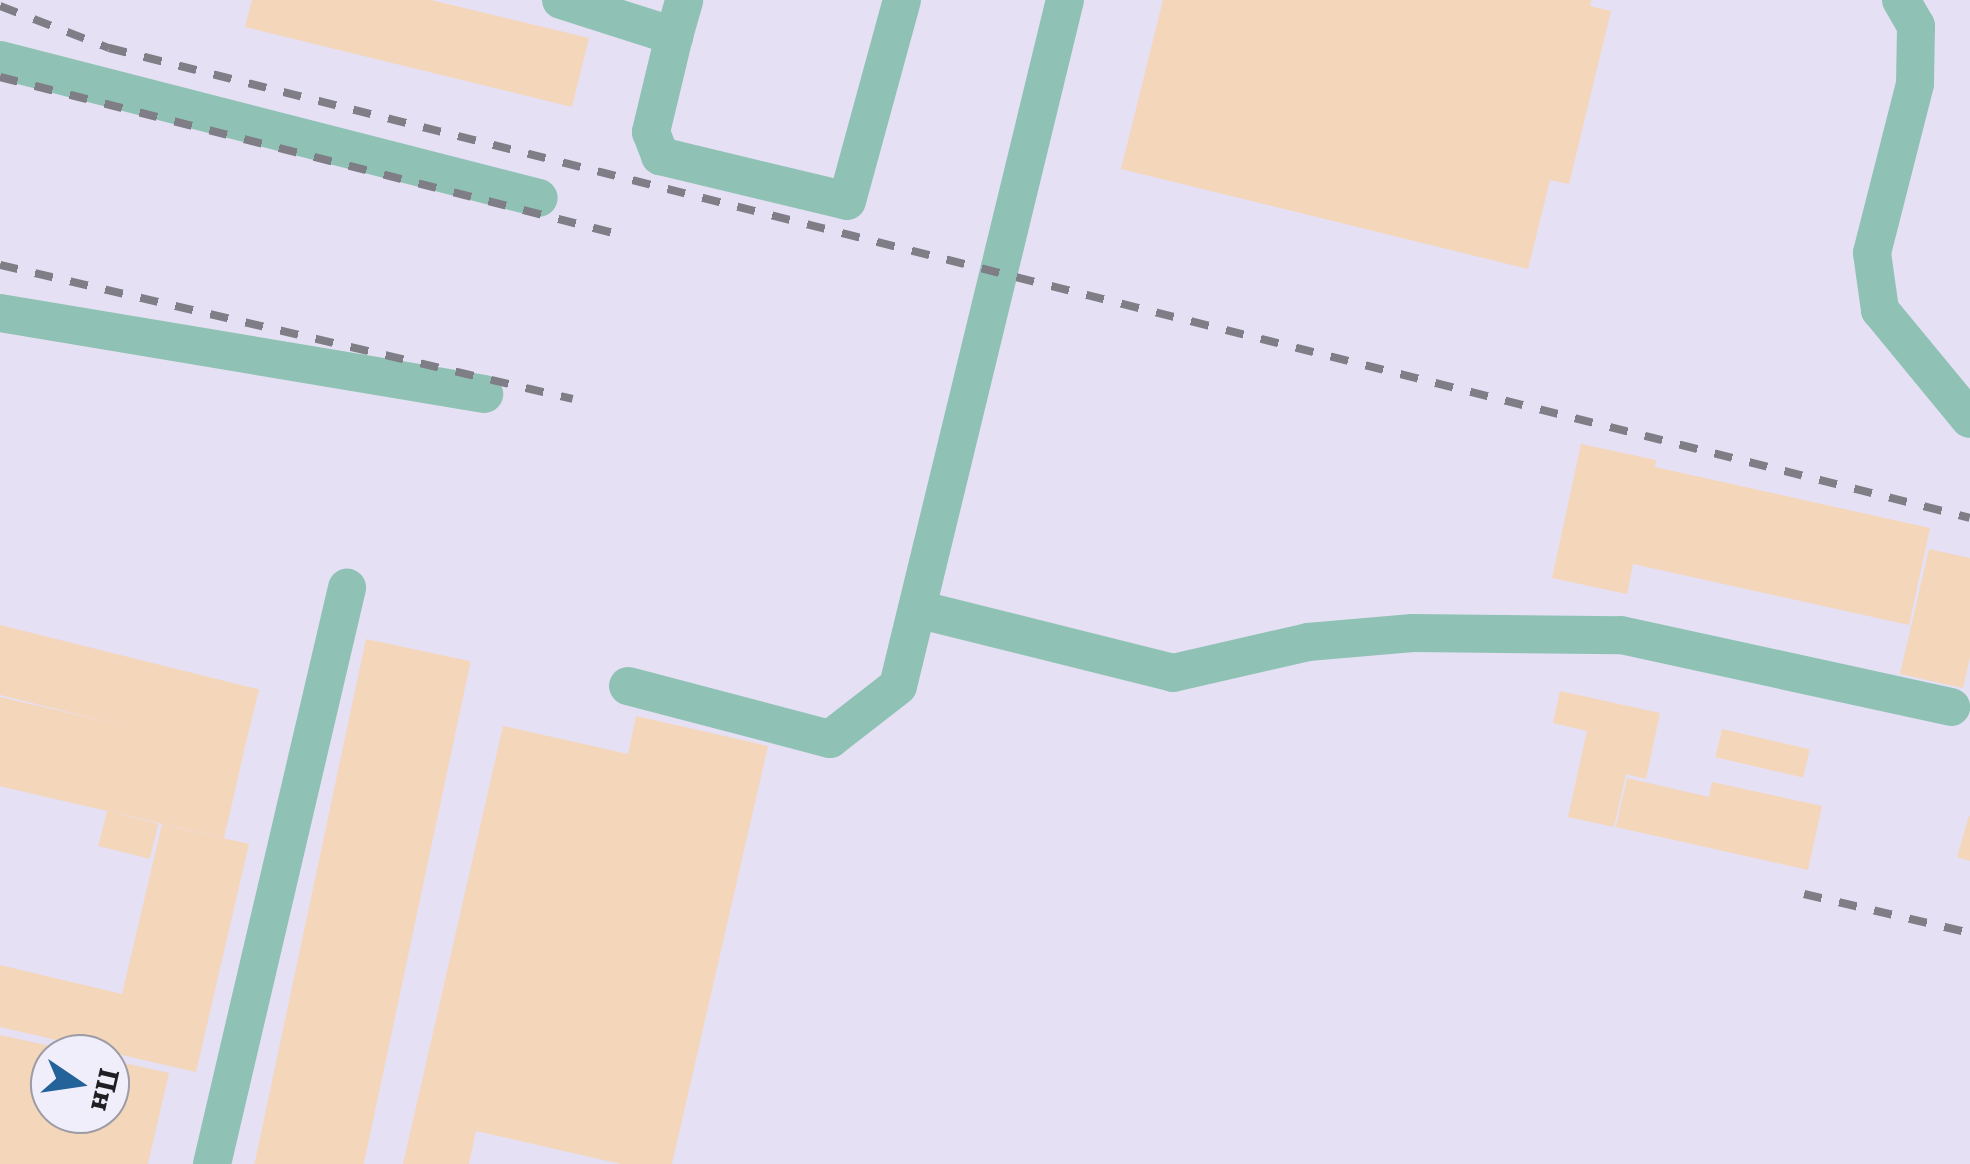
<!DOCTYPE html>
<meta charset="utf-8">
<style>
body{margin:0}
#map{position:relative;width:1970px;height:1164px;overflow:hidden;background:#f1eefb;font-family:Literata,serif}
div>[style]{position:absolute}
.built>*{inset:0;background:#e5e0f4}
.building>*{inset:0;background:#f4d6bb;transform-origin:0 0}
.minor>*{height:38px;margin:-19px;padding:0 19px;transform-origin:19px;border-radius:19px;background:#8fc2b5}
.rail>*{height:8px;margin-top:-4px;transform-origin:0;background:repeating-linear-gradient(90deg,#7f7d86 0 18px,transparent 0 36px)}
span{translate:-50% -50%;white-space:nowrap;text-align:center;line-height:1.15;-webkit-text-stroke:8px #f1eefb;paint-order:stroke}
.north{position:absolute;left:30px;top:1034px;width:100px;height:100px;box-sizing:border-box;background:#f1eefb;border:2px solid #9d9ba4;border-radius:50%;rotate:103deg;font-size:28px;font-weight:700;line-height:40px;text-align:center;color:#1f1e22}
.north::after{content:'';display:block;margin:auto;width:35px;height:45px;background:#246399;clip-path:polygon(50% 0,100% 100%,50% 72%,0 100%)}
</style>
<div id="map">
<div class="built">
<i style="clip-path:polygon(evenodd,0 0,1970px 0,1970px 1164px,0 1164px,0 0,50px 1054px,110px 1054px,110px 1114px,50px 1114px,50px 1054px)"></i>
</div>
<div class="building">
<i style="clip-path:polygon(252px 0,431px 0,589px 38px,572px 107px,245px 27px)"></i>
<i style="clip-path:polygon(1163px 0,1591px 0,1590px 6px,1611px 11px,1569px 184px,1550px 180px,1528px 269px,1121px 169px)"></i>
<i style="clip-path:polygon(1581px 444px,1656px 460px,1655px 467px,1930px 528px,1909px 625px,1633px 564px,1627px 594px,1552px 578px)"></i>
<i style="clip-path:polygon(1929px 549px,1970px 558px,1970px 657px,1963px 688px,1900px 674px)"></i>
<i style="left:0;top:625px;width:267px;height:68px;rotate:14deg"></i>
<i style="left:366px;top:639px;width:107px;height:538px;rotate:12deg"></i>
<i style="clip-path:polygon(1560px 691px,1660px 713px,1646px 779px,1626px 774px,1614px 827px,1568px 817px,1587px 731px,1553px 723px)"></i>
<i style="left:0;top:697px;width:250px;height:87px;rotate:13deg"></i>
<i style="clip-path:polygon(636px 716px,768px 746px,672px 1164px,621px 1164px,476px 1131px,469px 1164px,403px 1164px,503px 726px,628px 754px)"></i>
<i style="left:1722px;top:729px;width:90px;height:29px;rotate:13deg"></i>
<i style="clip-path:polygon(1627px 778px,1709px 797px,1712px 782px,1822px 806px,1808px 870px,1616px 827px)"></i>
<i style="left:107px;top:811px;width:53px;height:36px;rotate:14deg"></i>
<i style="clip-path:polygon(1969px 816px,1970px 816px,1970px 861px,1957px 857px)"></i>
<i style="clip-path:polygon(162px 824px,249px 844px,196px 1072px,0 1027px,0 965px,122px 994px)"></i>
<i style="clip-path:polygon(0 1035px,78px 1052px,50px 1054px,50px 1114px,110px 1114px,110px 1060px,169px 1073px,148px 1164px,0 1164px)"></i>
</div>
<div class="minor">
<i style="left:561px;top:0;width:119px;rotate:17.7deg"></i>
<i style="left:674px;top:36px;width:37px;rotate:-74deg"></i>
<i style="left:1901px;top:0;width:30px;rotate:60deg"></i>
<i style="left:1916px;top:26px;width:58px;rotate:91deg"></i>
<i style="left:1915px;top:84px;width:174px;rotate:104.3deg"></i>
<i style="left:1872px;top:253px;width:58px;rotate:82deg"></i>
<i style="left:1880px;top:310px;width:141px;rotate:50.5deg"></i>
<i style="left:674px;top:36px;width:99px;rotate:103.5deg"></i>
<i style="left:651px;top:132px;width:26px;rotate:69deg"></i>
<i style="left:660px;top:156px;width:192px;rotate:13.5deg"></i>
<i style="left:847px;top:201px;width:208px;rotate:-74.7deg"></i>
<i style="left:0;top:60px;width:556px;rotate:14.36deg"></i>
<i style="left:0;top:313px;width:491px;rotate:9.5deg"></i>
<i style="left:917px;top:609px;width:264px;rotate:14deg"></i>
<i style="left:1173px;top:673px;width:139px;rotate:-12.9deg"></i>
<i style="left:1308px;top:642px;width:105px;rotate:-4.9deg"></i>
<i style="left:1413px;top:633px;width:208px;rotate:0.6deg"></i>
<i style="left:1621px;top:635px;width:338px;rotate:12.3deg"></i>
<i style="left:628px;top:686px;width:209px;rotate:14.7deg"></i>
<i style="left:830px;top:739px;width:86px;rotate:-37.9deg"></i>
<i style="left:898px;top:686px;width:706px;rotate:-76.32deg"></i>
<i style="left:212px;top:1164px;width:592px;rotate:-76.81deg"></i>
</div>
<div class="rail">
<i style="left:0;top:6px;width:117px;rotate:21.1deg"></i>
<i style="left:109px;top:48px;width:1919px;rotate:14.17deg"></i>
<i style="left:0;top:77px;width:641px;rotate:14.27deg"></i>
<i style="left:0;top:265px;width:588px;rotate:13.16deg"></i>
<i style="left:1804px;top:894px;width:171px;rotate:13.2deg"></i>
</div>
<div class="north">Пн</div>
</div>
